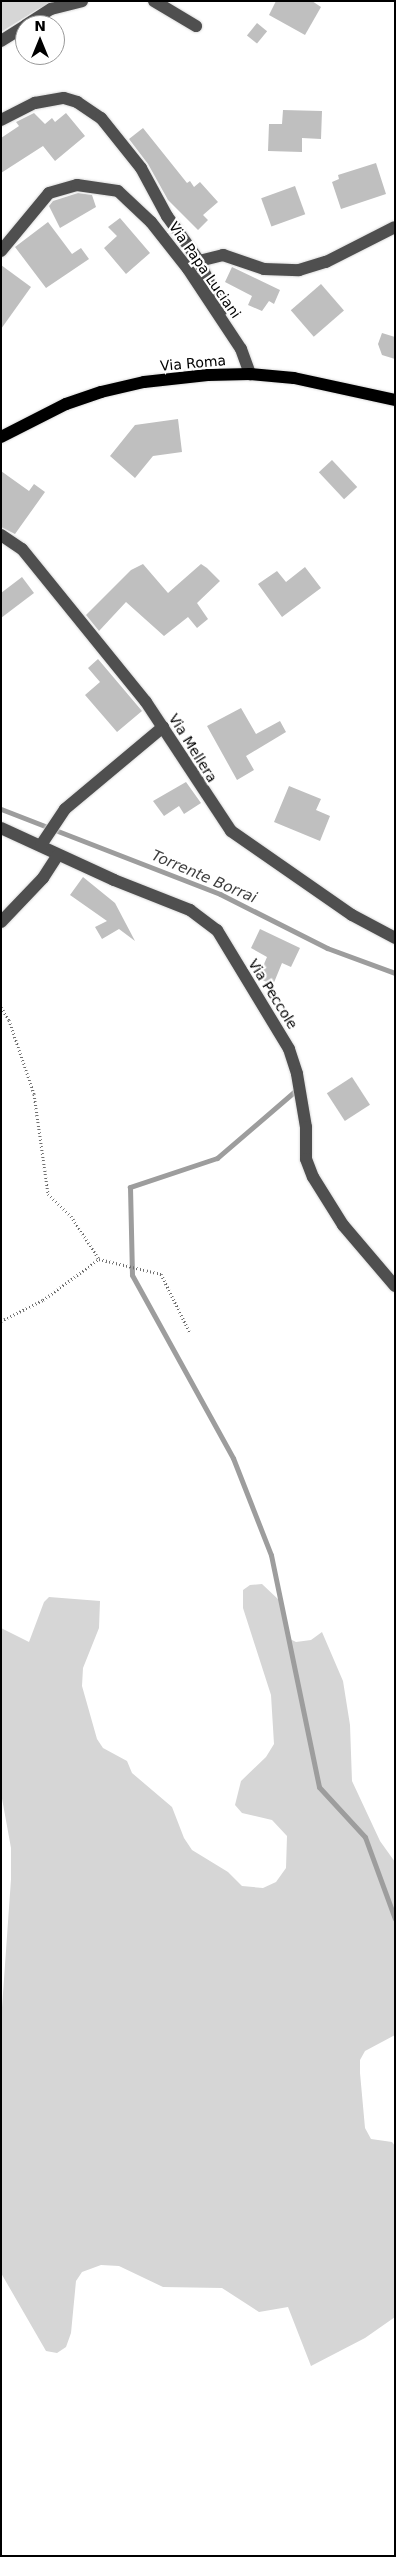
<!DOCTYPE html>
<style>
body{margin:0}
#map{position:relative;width:396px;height:2557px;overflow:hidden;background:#fff;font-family:"DejaVu Sans",sans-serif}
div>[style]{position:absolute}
.green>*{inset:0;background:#d6d6d6}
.stream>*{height:5px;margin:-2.5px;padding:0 2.5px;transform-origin:2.5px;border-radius:2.5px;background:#9d9d9d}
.building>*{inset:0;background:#bfbfbf;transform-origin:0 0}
.path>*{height:3px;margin-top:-1.5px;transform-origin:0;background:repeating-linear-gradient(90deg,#717171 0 1px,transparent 0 3.5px)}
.roads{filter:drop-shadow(0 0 1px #dbdbdb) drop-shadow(0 0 1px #dbdbdb)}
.minor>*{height:12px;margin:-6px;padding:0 6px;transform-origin:6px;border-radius:6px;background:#4f4f4f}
.major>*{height:12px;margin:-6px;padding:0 6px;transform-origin:6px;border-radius:6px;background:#000}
span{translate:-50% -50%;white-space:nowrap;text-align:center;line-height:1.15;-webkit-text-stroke:4.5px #fff;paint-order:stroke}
.street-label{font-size:14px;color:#000}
.water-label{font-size:15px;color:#3e3e3e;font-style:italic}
.frame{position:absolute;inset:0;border:2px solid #000;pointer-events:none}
.north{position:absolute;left:15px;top:15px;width:50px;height:50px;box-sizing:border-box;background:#fff;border:1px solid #999;border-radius:50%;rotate:0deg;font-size:14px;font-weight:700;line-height:20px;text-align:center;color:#000}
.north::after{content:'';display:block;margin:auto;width:18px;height:22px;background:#000;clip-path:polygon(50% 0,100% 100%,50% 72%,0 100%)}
</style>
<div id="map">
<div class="green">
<i style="clip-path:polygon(1px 1px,58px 1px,38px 9px,1px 32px)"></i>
<i style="clip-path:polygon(262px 1584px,280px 1601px,290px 1639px,296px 1642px,311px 1640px,322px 1632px,343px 1681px,350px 1725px,352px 1781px,380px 1841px,395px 1862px,395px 2035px,365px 2051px,360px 2060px,360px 2073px,365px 2128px,371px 2139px,392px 2142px,395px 2146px,395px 2317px,365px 2338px,311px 2366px,288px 2307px,259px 2312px,222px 2288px,163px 2287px,119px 2266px,101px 2265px,82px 2272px,76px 2281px,71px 2333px,66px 2347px,57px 2353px,46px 2351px,1px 2273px,1px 2022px,11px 1879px,11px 1848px,1px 1793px,1px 1628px,29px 1642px,44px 1602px,49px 1597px,100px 1601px,99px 1628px,83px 1668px,82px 1686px,97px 1739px,103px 1748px,127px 1761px,132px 1773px,172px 1807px,184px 1838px,192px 1850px,228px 1872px,242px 1886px,263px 1888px,276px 1882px,286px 1868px,287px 1836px,272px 1820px,242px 1813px,235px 1805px,241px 1781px,266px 1757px,274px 1744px,271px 1695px,243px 1608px,243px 1590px,250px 1585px)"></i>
</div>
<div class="stream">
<i style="left:1px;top:809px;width:235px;rotate:21.2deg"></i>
<i style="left:220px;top:894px;width:120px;rotate:26.8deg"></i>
<i style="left:327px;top:948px;width:72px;rotate:20.2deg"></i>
<i style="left:295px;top:1091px;width:103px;rotate:139.3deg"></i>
<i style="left:217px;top:1158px;width:92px;rotate:161.6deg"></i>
<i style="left:130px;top:1187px;width:88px;rotate:88.7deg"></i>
<i style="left:132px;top:1275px;width:209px;rotate:61.1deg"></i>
<i style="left:233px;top:1458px;width:104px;rotate:68.6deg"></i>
<i style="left:271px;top:1555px;width:237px;rotate:78.3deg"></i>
<i style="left:319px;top:1787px;width:68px;rotate:47.4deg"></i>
<i style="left:365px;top:1837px;width:87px;rotate:69.9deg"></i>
</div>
<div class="building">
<i style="clip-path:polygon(276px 1px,312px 1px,321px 7px,305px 35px,269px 15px)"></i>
<i style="left:257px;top:23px;width:13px;height:16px;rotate:39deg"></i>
<i style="clip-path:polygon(283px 110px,322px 111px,321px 139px,302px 138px,302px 152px,268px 151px,269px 124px,282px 124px)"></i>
<i style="clip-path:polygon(34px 113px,45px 124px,52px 118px,55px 122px,66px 113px,85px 136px,55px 161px,43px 146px,1px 173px,1px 138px,19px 126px,16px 122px)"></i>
<i style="clip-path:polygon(143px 128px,187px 183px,190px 181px,194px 187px,200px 182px,218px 202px,203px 215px,208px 220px,198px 230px,168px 200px,148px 164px,129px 139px)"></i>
<i style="clip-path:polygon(376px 163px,386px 194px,341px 209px,332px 182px,339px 179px,338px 175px)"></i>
<i style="left:295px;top:186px;width:30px;height:36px;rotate:70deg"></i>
<i style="clip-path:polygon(78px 193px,92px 195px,96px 207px,60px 228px,49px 206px,53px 201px)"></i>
<i style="clip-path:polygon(120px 218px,150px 253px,126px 274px,104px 248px,117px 236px,108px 227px)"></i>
<i style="clip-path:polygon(48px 222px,72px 254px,81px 248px,89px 259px,46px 288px,15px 247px)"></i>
<i style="clip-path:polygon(1px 265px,31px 287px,1px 329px)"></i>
<i style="clip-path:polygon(232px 267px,280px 290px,274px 304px,269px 301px,262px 311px,248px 305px,252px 296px,225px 282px)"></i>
<i style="left:321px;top:284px;width:35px;height:40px;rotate:49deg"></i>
<i style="clip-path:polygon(382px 333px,395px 337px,395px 359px,382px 355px,378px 344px)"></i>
<i style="clip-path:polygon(178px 419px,182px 452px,153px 456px,135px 478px,110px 456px,135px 425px)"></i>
<i style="left:332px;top:460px;width:37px;height:18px;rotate:47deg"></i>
<i style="clip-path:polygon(1px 471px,29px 491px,34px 484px,45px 492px,15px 534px,1px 527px)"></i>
<i style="clip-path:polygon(143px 564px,168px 593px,201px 564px,207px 568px,220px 581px,197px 603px,208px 619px,197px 628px,188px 617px,164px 636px,126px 602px,99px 631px,86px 615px,131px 570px)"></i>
<i style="clip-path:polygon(305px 567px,321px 588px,282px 617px,258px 584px,277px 571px,286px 582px)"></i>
<i style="clip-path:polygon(22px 577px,34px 593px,1px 618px,1px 593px)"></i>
<i style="clip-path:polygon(98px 659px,142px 711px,117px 732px,85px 695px,100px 682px,88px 668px)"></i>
<i style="clip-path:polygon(241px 708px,256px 734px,280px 721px,286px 732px,246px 756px,254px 770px,237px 780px,207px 726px)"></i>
<i style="clip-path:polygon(186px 782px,201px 803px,184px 814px,179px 806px,164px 816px,153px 801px)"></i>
<i style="clip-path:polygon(289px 786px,321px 799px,316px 810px,330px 816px,320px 841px,274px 822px)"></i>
<i style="clip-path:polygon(83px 877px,115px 903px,135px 941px,119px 929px,102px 939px,95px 927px,107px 921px,70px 895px)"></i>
<i style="clip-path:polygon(260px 929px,300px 948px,291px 967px,282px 963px,273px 985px,258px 978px,267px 957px,251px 948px)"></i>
<i style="left:352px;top:1077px;width:33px;height:30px;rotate:57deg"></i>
</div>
<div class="path">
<i style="left:1px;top:1007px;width:15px;rotate:58deg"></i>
<i style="left:9px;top:1020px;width:78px;rotate:71.3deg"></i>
<i style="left:34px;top:1094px;width:101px;rotate:82deg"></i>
<i style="left:48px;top:1194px;width:32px;rotate:44deg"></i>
<i style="left:71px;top:1216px;width:51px;rotate:56.9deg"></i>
<i style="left:99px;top:1259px;width:64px;rotate:13.6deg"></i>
<i style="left:161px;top:1274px;width:66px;rotate:63.8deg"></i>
<i style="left:1px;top:1321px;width:47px;rotate:-26.6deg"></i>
<i style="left:43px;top:1300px;width:69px;rotate:-36.2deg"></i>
</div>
<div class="roads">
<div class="minor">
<i style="left:154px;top:1px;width:49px;rotate:30.8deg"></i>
<i style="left:26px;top:25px;width:30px;rotate:-33deg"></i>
<i style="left:51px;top:9px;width:32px;rotate:-14deg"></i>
<i style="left:1px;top:41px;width:28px;rotate:-32deg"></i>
<i style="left:1px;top:120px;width:38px;rotate:-27deg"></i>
<i style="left:35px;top:103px;width:29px;rotate:-10deg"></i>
<i style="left:64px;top:98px;width:14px;rotate:17deg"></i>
<i style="left:77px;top:102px;width:29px;rotate:34deg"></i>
<i style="left:101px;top:118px;width:64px;rotate:51.3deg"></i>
<i style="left:141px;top:168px;width:55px;rotate:61.6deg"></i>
<i style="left:167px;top:216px;width:55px;rotate:54.6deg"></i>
<i style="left:199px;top:261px;width:54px;rotate:64.9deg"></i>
<i style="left:1px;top:251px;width:75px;rotate:-50.4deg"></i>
<i style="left:49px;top:193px;width:29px;rotate:-16deg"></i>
<i style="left:77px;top:185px;width:41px;rotate:8.3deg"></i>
<i style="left:118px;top:191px;width:45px;rotate:43.2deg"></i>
<i style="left:151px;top:222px;width:60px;rotate:51.8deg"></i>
<i style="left:188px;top:269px;width:96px;rotate:56.5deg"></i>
<i style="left:241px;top:349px;width:27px;rotate:70deg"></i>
<i style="left:199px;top:261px;width:25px;rotate:-14deg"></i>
<i style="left:223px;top:255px;width:43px;rotate:18.9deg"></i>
<i style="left:264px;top:269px;width:35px;rotate:2deg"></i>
<i style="left:299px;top:270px;width:28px;rotate:-17deg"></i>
<i style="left:326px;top:262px;width:77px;rotate:-26.9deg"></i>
<i style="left:1px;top:535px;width:25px;rotate:34deg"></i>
<i style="left:22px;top:549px;width:197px;rotate:51deg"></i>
<i style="left:146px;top:702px;width:154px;rotate:56.6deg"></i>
<i style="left:231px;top:831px;width:147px;rotate:34.8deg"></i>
<i style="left:352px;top:915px;width:49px;rotate:28.1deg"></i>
<i style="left:1px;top:828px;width:124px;rotate:24.7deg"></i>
<i style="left:114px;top:880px;width:82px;rotate:21.5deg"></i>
<i style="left:190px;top:910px;width:34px;rotate:37deg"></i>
<i style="left:217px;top:930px;width:139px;rotate:58.8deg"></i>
<i style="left:289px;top:1049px;width:26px;rotate:72deg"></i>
<i style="left:297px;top:1074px;width:54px;rotate:80.4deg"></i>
<i style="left:306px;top:1127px;width:32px;rotate:90deg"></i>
<i style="left:306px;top:1159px;width:19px;rotate:69deg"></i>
<i style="left:313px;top:1177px;width:57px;rotate:58deg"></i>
<i style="left:343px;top:1225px;width:80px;rotate:49.6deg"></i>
<i style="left:41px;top:845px;width:43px;rotate:-56.3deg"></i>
<i style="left:65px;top:809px;width:128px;rotate:-39.9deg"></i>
<i style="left:1px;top:922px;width:61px;rotate:-46.3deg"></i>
<i style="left:43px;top:878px;width:27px;rotate:-57deg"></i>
</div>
<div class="major">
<i style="left:1px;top:437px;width:73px;rotate:-26.9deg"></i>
<i style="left:66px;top:404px;width:37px;rotate:-19deg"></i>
<i style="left:101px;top:392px;width:44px;rotate:-13.1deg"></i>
<i style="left:144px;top:382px;width:64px;rotate:-6.2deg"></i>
<i style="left:208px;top:375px;width:42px;rotate:-1.4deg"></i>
<i style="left:250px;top:374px;width:44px;rotate:5.2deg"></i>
<i style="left:294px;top:378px;width:103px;rotate:12.3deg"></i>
</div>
</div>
<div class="street-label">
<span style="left:205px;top:270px;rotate:55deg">Via Papa Luciani</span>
<span style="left:193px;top:363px;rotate:-5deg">Via Roma</span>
<span style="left:193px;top:748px;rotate:58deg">Via Mellera</span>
<span style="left:273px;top:994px;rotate:58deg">Via Peccole</span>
</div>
<div class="water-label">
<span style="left:204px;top:877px;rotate:23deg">Torrente Borrai</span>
</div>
<div class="frame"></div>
<div class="north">N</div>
</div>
